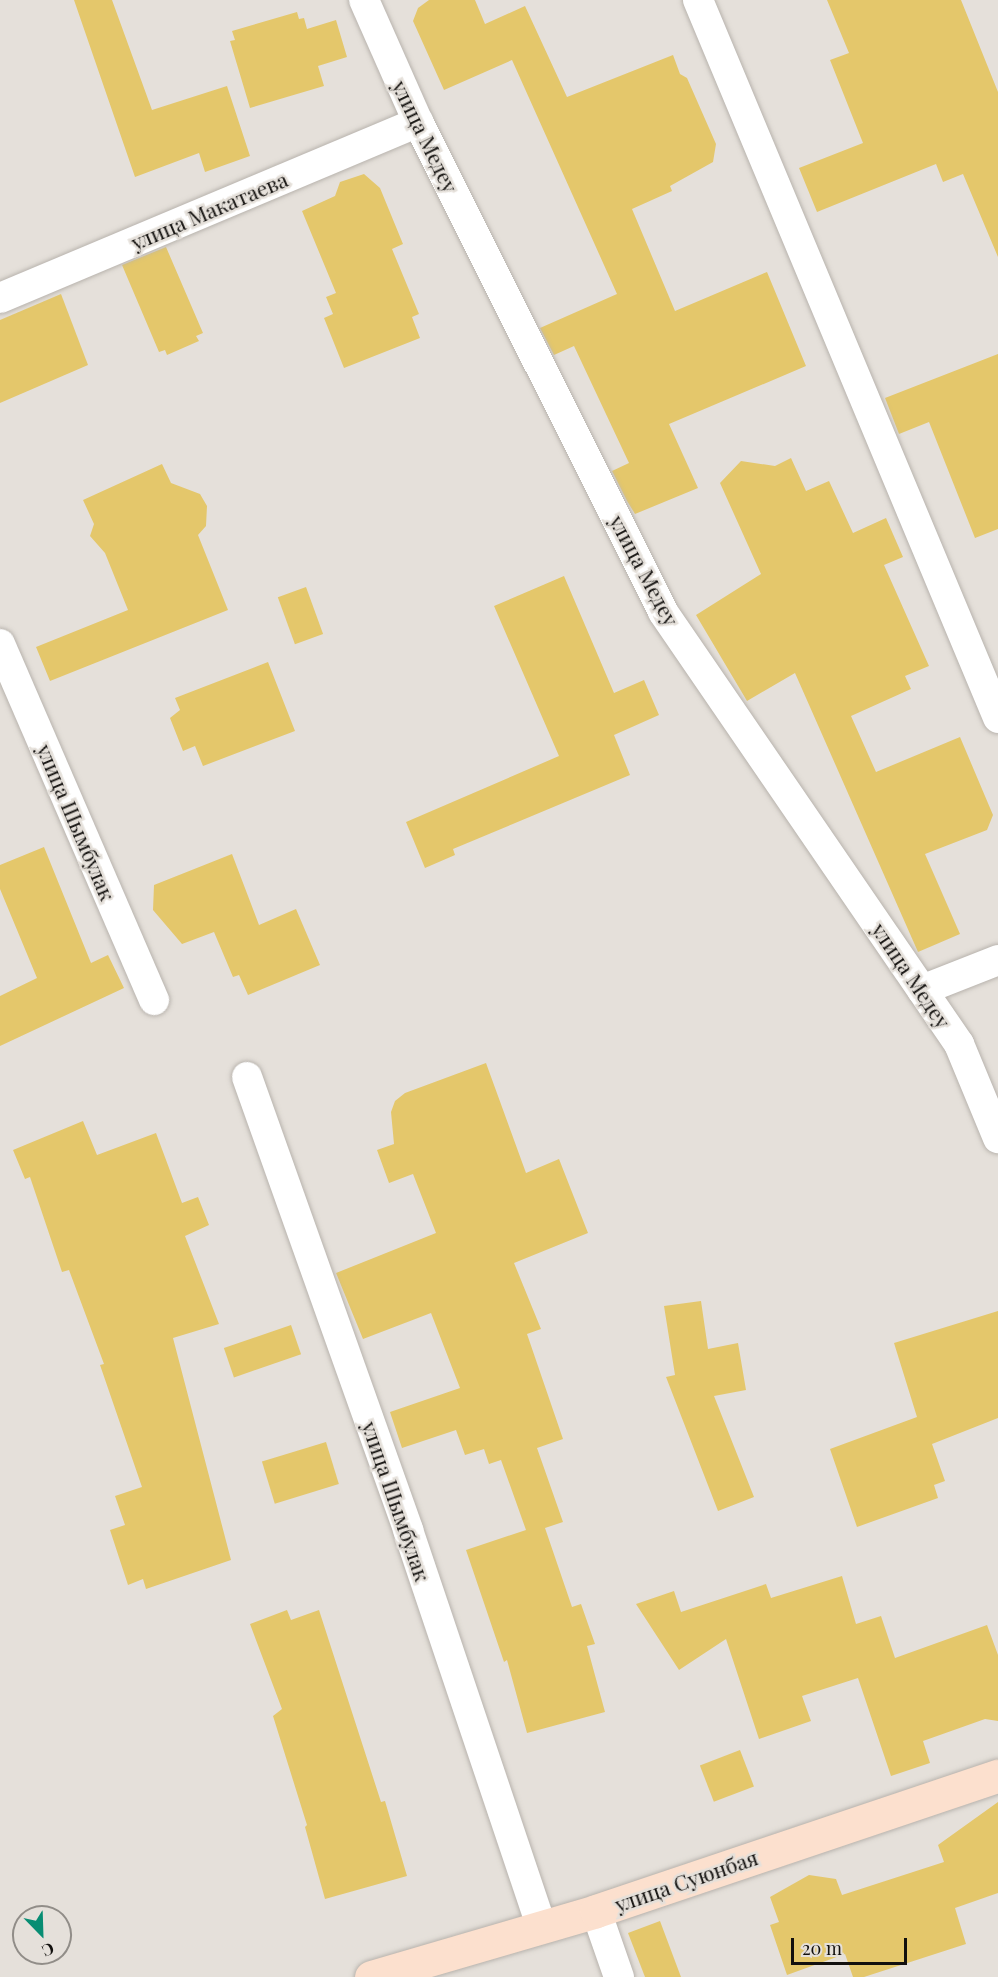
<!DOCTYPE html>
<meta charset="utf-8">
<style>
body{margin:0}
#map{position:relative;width:998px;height:1977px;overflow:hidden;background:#e5e0da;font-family:"Playfair Display",serif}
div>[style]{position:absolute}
.building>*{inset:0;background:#e4c76b;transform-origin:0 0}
.roads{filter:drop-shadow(0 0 2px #b8b3ad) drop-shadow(0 0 2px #b8b3ad)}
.street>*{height:30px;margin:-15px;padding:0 15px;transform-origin:15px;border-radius:15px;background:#fff}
.secondary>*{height:33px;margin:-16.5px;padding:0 16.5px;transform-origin:16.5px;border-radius:16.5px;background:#fce0ce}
span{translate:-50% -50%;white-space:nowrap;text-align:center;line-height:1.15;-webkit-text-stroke:5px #e5e0da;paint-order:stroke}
.street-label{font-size:21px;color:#12100e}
.north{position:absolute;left:12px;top:1905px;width:60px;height:60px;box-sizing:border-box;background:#e5e0da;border:2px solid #918d88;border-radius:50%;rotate:157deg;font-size:16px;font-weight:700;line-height:24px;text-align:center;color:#12100e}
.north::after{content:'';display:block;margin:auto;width:21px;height:27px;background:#088d73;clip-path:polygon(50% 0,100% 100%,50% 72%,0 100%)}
.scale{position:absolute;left:791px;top:1938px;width:116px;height:27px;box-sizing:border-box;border:3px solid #12100e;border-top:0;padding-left:8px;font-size:18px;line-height:21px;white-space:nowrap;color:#12100e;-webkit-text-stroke:4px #e5e0da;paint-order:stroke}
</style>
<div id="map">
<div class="building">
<i style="clip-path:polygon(74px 0,112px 0,152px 110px,227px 86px,250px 156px,205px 172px,199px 153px,135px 177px)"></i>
<i style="clip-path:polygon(429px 0,475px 0,485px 24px,525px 6px,567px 97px,673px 55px,680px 74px,687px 78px,716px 144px,713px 162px,670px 186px,672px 191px,632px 209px,675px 311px,767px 272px,806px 366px,669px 424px,698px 488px,635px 514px,627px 501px,612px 471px,629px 463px,574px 346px,554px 355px,540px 328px,617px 294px,512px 60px,444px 90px,413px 21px,418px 8px)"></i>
<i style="clip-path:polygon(827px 0,961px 0,998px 92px,998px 257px,963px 174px,943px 182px,936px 164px,817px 212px,799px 168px,863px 143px,830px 60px,849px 53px)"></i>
<i style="clip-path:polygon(297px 12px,299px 19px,304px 18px,307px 29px,336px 20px,347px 57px,318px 66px,324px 86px,250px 108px,230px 41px,235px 40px,232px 31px)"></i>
<i style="clip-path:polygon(364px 174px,380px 188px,403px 244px,392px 249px,419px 314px,412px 317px,420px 338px,344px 368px,324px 318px,333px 314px,326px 297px,336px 293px,302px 211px,335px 196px,340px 182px)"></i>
<i style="clip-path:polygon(166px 247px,203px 333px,196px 336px,199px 341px,167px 355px,165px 350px,159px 352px,122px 265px)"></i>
<i style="clip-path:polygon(61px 294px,88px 365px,0 403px,0 320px)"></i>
<i style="clip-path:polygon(998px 354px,998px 529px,975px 538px,929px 422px,899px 434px,885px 398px)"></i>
<i style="clip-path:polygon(791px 458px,806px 491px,829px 481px,853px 533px,886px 518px,903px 557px,884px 565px,929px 666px,905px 676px,911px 689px,851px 716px,876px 772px,960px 737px,993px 815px,987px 830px,925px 854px,960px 934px,918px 952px,795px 673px,747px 701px,696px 615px,761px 574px,720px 483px,741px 461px,775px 466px)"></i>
<i style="clip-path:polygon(162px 464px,171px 483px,200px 494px,207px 506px,206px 526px,198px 535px,228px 610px,50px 681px,36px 647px,128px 610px,105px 553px,90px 536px,94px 524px,83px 500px)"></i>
<i style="clip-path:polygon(564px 576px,614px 693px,644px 680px,659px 715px,614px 735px,630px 775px,453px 849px,455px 855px,425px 868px,406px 822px,559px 756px,494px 606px)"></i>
<i style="left:306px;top:587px;width:50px;height:30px;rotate:70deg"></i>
<i style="clip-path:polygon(268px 662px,295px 731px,203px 766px,195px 746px,183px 751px,170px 718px,180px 710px,175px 698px)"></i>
<i style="clip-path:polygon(44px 847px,91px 963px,108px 955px,124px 988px,0 1046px,0 996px,37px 978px,0 889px,0 865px)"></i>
<i style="clip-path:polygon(232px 854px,259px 925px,296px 909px,320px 965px,248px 995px,239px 975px,233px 977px,214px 932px,182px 944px,153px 910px,154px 885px)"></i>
<i style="clip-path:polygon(486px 1063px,526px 1173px,559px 1159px,588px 1233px,514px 1263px,541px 1329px,527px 1334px,563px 1439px,537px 1448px,563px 1522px,545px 1528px,572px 1607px,581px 1604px,595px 1644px,587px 1646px,605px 1712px,527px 1733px,507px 1660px,504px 1662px,466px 1550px,526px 1530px,501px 1460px,489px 1464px,484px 1449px,465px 1455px,456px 1430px,402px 1448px,390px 1412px,460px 1388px,431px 1313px,363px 1339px,336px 1273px,436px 1233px,413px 1174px,389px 1183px,377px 1150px,394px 1144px,391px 1112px,395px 1101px,405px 1093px)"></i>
<i style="clip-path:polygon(83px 1121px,97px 1155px,156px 1133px,182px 1203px,198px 1197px,209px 1225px,185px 1236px,219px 1324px,173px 1338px,231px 1560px,146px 1589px,143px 1579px,128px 1585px,110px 1530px,125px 1525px,115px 1496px,142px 1487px,100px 1365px,104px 1364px,69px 1270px,62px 1272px,30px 1177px,25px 1179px,13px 1150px)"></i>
<i style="clip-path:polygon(701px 1301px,708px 1349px,738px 1343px,746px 1390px,714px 1396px,754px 1497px,718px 1511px,666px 1377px,675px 1375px,664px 1306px)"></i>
<i style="clip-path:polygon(998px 1311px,998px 1418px,932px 1444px,945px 1481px,934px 1485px,938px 1498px,857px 1527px,830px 1449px,917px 1417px,894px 1343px)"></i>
<i style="left:291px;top:1325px;width:31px;height:71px;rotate:71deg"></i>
<i style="left:326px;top:1442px;width:44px;height:67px;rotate:73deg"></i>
<i style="clip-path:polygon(842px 1576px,856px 1624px,881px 1616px,895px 1658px,987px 1625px,998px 1655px,998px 1721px,985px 1719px,923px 1741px,930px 1763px,891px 1776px,858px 1678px,802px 1696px,811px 1721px,759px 1739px,726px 1639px,679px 1670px,636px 1604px,674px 1591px,681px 1612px,766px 1584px,771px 1598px)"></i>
<i style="clip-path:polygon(287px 1610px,291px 1620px,319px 1610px,381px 1802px,385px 1801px,407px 1876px,325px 1899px,305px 1827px,307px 1825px,273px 1716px,282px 1709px,250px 1624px)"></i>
<i style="left:740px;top:1750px;width:39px;height:43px;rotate:69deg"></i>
<i style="clip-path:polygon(998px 1802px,998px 1893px,955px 1908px,966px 1944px,864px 1977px,853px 1977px,845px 1954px,787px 1975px,770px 1925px,779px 1922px,770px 1897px,809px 1875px,836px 1879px,842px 1895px,944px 1862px,938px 1845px)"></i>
<i style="clip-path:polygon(660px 1921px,681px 1977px,645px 1977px,628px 1933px)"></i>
</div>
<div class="roads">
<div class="street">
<i style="left:364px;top:0;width:133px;rotate:66.1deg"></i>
<i style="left:418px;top:122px;width:548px;rotate:63.43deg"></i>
<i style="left:663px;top:612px;width:524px;rotate:55.58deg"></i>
<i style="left:959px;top:1044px;width:102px;rotate:67.5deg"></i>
<i style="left:698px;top:0;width:778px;rotate:67.32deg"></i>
<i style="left:0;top:298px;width:454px;rotate:-22.8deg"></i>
<i style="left:0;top:644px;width:388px;rotate:66.6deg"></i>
<i style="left:922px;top:990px;width:82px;rotate:-21.5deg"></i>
<i style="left:247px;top:1077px;width:481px;rotate:70.4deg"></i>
<i style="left:408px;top:1530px;width:418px;rotate:71.4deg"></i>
<i style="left:596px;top:1911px;width:70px;rotate:70.8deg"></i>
</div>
<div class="secondary">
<i style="left:371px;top:1977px;width:234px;rotate:-16.3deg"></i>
<i style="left:596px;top:1911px;width:424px;rotate:-18.6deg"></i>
</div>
</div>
<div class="street-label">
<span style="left:426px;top:136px;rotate:64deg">улица Медеу</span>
<span style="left:209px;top:210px;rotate:-23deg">улица Макатаева</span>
<span style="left:645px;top:570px;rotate:62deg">улица Медеу</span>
<span style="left:77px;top:822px;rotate:67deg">улица Шымбулак</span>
<span style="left:912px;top:975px;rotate:56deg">улица Медеу</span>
<span style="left:397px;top:1501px;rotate:71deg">улица Шымбулак</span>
<span style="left:686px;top:1880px;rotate:-19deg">улица Суюнбая</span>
</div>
<div class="north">С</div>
<div class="scale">20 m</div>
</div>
